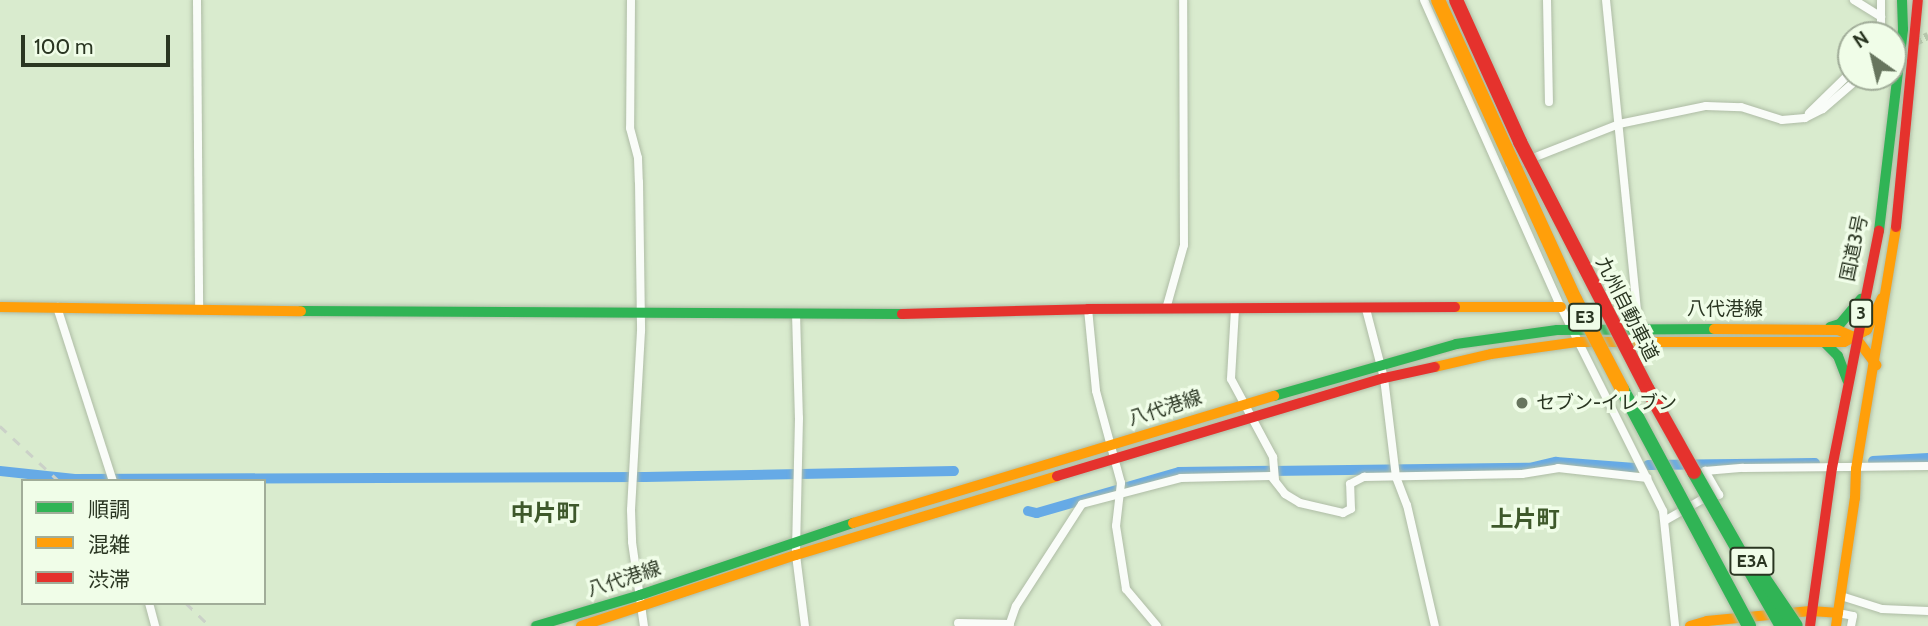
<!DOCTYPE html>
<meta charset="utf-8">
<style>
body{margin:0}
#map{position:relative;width:1928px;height:626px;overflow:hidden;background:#d9ebce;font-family:Cabin,"Noto Sans JP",sans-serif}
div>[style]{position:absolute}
.canal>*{height:10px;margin:-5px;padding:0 5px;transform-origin:5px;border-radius:5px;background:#66aae6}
.street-tunnel>*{height:8px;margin-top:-4px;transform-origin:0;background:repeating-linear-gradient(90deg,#b6c7ac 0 8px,transparent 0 12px)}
.roads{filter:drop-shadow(0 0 2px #aebca5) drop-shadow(0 0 2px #aebca5)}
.street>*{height:8px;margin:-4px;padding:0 4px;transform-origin:4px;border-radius:4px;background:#f9fcf8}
.fast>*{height:10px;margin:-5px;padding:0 5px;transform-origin:5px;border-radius:5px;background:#30b455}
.slow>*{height:10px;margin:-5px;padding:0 5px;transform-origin:5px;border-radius:5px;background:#ff9f0a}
.jam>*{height:10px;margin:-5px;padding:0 5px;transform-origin:5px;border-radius:5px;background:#e5322d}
.rail>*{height:2.5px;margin-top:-1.25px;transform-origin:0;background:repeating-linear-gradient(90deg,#cbd1c8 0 9px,transparent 0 18px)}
.bridges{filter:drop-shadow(0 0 2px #aebca5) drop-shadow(0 0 2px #aebca5)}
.fast-bridge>*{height:14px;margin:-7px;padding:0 7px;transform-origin:7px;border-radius:7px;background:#30b455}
.slow-bridge>*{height:14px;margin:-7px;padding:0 7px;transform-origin:7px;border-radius:7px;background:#ff9f0a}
.jam-bridge>*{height:14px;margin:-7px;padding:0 7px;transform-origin:7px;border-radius:7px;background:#e5322d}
.dots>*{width:19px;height:19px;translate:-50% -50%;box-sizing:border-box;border:4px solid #f0fde8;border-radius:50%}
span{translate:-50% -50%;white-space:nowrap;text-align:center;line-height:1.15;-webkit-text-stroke:7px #f0fde8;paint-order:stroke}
.shield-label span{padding:2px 5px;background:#f0fde8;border:2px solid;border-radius:5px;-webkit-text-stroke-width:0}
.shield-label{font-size:18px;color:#2a3622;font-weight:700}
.street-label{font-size:19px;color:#2a3622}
.poi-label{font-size:19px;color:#2a3622}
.left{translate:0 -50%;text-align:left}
.quarter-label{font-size:23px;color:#3e592b;font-weight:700}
.legend{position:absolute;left:21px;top:479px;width:245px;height:126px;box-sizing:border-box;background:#f0fde8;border:2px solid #a1ad99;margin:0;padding:9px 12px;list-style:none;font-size:21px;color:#2a3622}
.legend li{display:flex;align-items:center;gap:14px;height:35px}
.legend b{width:35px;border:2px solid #a1ad99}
.north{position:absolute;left:1837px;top:21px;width:70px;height:70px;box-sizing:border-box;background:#f0fde8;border:2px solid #a1ad99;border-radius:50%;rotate:326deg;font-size:19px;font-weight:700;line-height:28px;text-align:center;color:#2a3622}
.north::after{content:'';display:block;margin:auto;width:24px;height:32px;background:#67755e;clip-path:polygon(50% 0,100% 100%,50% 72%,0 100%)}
.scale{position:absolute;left:21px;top:35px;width:149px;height:32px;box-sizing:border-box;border:4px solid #2a3622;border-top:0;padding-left:9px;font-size:21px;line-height:24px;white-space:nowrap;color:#2a3622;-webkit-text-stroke:5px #f0fde8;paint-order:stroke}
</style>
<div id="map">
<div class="canal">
<i style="left:1873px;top:461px;width:55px;rotate:-3.1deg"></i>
<i style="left:1648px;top:465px;width:167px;rotate:-0.7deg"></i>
<i style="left:0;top:471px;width:75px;rotate:6.1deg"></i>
<i style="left:75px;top:479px;width:570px;rotate:-0.2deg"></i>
<i style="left:645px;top:477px;width:309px;rotate:-1.1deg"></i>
<i style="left:1028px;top:511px;width:9px;rotate:13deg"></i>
<i style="left:1037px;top:513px;width:148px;rotate:-16.1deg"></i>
<i style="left:1179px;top:472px;width:350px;rotate:-0.7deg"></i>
<i style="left:1529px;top:468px;width:28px;rotate:-13deg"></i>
<i style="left:1556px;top:462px;width:79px;rotate:4.3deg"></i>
</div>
<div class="street-tunnel">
<i style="left:1914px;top:43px;width:16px;rotate:-27deg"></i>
</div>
<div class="roads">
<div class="street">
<i style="left:197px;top:0;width:309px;rotate:89.6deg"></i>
<i style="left:631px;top:0;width:128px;rotate:90.4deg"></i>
<i style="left:630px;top:128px;width:31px;rotate:75deg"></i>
<i style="left:638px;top:158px;width:24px;rotate:88deg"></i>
<i style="left:639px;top:182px;width:149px;rotate:89.2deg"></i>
<i style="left:641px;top:331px;width:179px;rotate:93.2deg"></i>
<i style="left:631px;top:510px;width:32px;rotate:88deg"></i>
<i style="left:632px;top:542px;width:85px;rotate:81.9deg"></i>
<i style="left:1424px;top:0;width:336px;rotate:66deg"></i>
<i style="left:1561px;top:307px;width:228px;rotate:63.4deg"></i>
<i style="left:1663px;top:511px;width:116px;rotate:84deg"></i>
<i style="left:1547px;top:0;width:102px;rotate:88.9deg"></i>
<i style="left:1606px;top:0;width:331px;rotate:84.3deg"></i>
<i style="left:1854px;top:0;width:32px;rotate:32deg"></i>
<i style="left:1881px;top:0;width:35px;rotate:90deg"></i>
<i style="left:1809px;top:113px;width:59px;rotate:-44.3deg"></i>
<i style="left:1510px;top:167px;width:117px;rotate:-21.5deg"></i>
<i style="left:1619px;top:124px;width:89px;rotate:-11.7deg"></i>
<i style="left:1706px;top:106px;width:35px;rotate:2deg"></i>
<i style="left:1741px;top:107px;width:43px;rotate:17.6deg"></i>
<i style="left:1782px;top:120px;width:23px;rotate:-5deg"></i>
<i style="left:1805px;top:118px;width:20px;rotate:-27deg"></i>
<i style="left:1823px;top:109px;width:49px;rotate:-40.9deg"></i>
<i style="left:57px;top:307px;width:183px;rotate:72.2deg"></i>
<i style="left:1088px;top:309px;width:82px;rotate:84.4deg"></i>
<i style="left:1096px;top:391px;width:95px;rotate:74.8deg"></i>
<i style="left:1121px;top:483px;width:43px;rotate:96.6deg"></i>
<i style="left:1116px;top:526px;width:64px;rotate:81deg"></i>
<i style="left:1126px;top:589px;width:48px;rotate:50deg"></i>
<i style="left:1166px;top:309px;width:66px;rotate:-74.3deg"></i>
<i style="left:1184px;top:245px;width:245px;rotate:-90.2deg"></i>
<i style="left:1235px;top:309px;width:70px;rotate:93.3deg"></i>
<i style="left:1231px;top:379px;width:89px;rotate:61.7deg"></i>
<i style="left:1273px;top:457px;width:23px;rotate:85deg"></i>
<i style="left:1366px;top:309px;width:71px;rotate:75.4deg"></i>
<i style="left:1384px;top:378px;width:100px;rotate:83.1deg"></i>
<i style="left:1396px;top:477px;width:30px;rotate:69deg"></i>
<i style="left:1407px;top:505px;width:124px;rotate:77deg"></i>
<i style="left:796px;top:313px;width:105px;rotate:88.4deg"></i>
<i style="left:799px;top:418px;width:137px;rotate:91.3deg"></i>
<i style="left:796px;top:555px;width:72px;rotate:82.8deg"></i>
<i style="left:1666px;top:520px;width:40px;rotate:-29.7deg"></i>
<i style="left:1701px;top:500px;width:19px;rotate:-16deg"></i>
<i style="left:1719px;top:495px;width:28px;rotate:-120deg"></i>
<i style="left:1705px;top:471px;width:38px;rotate:-5deg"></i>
<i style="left:1743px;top:468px;width:185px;rotate:-0.6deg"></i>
<i style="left:1841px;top:596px;width:43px;rotate:17.6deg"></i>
<i style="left:1882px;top:609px;width:46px;rotate:2.5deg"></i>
<i style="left:149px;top:603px;width:24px;rotate:75deg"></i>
<i style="left:1838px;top:613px;width:15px;rotate:11deg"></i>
<i style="left:1853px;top:616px;width:10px;rotate:101deg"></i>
<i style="left:958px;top:623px;width:52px;rotate:1.1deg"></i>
<i style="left:1009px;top:626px;width:21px;rotate:-71deg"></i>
<i style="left:1016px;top:606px;width:121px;rotate:-57.1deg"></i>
<i style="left:1082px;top:504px;width:102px;rotate:-14.7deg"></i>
<i style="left:1181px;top:478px;width:90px;rotate:-1.3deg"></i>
<i style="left:1271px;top:476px;width:23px;rotate:52deg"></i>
<i style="left:1285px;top:494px;width:17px;rotate:31deg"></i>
<i style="left:1300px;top:503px;width:44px;rotate:13.1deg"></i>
<i style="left:1343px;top:513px;width:9px;rotate:-27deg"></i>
<i style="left:1351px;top:509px;width:25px;rotate:-92deg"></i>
<i style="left:1350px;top:484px;width:16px;rotate:-27deg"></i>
<i style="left:1364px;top:477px;width:158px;rotate:-1.1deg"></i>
<i style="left:1522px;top:474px;width:36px;rotate:-9deg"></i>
<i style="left:1558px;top:468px;width:90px;rotate:6.4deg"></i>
</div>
<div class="fast">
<i style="left:1879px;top:231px;width:203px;rotate:-83.2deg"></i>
<i style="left:1903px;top:29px;width:29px;rotate:-92deg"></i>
<i style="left:301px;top:311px;width:601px;rotate:0.29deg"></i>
<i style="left:1830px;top:327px;width:10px;rotate:-17deg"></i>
<i style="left:1840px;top:324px;width:33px;rotate:-50deg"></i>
<i style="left:1825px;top:343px;width:18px;rotate:45deg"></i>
<i style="left:1838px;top:356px;width:26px;rotate:69deg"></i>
<i style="left:1274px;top:396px;width:189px;rotate:-15.9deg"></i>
<i style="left:1456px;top:344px;width:102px;rotate:-7.9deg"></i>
<i style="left:1557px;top:330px;width:157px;rotate:-0.4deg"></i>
<i style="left:536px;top:626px;width:109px;rotate:-16.6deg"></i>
<i style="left:640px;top:595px;width:225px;rotate:-18.7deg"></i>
</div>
<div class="slow">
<i style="left:0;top:307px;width:301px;rotate:0.8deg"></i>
<i style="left:1455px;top:307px;width:106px"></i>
<i style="left:1714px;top:329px;width:124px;rotate:0.5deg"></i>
<i style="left:1838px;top:330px;width:20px;rotate:24deg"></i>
<i style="left:1856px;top:338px;width:34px;rotate:53deg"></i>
<i style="left:1435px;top:367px;width:57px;rotate:-13.1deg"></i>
<i style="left:1491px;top:354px;width:88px;rotate:-7.9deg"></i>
<i style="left:1578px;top:342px;width:266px"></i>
<i style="left:1844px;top:342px;width:26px;rotate:-28deg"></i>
<i style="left:1867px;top:330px;width:35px;rotate:-65deg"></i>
<i style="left:853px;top:523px;width:440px;rotate:-16.8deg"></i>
<i style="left:581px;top:626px;width:226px;rotate:-18.3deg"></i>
<i style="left:796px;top:555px;width:273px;rotate:-16.8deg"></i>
<i style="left:1690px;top:626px;width:18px;rotate:-16deg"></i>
<i style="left:1707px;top:621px;width:104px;rotate:-5.5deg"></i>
<i style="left:1811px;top:611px;width:27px;rotate:4deg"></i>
<i style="left:1836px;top:626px;width:129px;rotate:-81.6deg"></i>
<i style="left:1855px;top:498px;width:29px;rotate:-88deg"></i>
<i style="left:1856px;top:469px;width:245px;rotate:-80.6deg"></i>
</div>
<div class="jam">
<i style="left:1896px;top:227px;width:228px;rotate:-84.5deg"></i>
<i style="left:902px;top:314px;width:186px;rotate:-1.5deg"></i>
<i style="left:1088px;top:309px;width:367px;rotate:-0.3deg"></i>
<i style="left:1057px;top:476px;width:341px;rotate:-16.7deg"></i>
<i style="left:1384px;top:378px;width:52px;rotate:-12.2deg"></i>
<i style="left:1810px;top:626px;width:160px;rotate:-82.1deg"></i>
<i style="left:1832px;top:468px;width:242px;rotate:-78.8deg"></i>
</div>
</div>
<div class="rail">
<i style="left:0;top:426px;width:81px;rotate:43deg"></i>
<i style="left:186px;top:603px;width:33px;rotate:44deg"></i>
</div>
<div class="bridges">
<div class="fast-bridge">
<i style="left:1622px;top:389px;width:269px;rotate:61.8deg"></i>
<i style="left:1694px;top:472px;width:177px;rotate:60.3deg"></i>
<i style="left:1762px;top:576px;width:60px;rotate:55.8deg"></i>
</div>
<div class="slow-bridge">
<i style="left:1438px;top:0;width:329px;rotate:65.4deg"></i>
<i style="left:1575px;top:299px;width:102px;rotate:62.4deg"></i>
</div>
<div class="jam-bridge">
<i style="left:1456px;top:0;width:156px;rotate:65.7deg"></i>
<i style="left:1520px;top:142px;width:279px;rotate:62.7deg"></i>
<i style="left:1648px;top:390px;width:94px;rotate:60.7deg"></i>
</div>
</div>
<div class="dots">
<i style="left:1522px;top:403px;background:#67755e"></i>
</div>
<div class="shield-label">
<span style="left:1861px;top:313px">3</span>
<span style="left:1585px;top:317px">E3</span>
<span style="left:1752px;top:561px">E3A</span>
</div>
<div class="street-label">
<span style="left:1854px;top:248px;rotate:-78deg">国道3号</span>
<span style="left:1627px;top:309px;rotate:63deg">九州自動車道</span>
<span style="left:1725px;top:309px">八代港線</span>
<span style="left:1165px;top:408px;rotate:-18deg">八代港線</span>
<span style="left:624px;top:579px;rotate:-18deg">八代港線</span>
</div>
<div class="poi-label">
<span class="left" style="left:1536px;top:403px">セブン-イレブン</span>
</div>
<div class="quarter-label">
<span style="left:545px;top:513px">中片町</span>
<span style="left:1525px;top:519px">上片町</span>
</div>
<ul class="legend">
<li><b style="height:9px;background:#30b455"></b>順調</li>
<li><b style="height:9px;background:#ff9f0a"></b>混雑</li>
<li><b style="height:9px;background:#e5322d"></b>渋滞</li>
</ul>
<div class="north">N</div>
<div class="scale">100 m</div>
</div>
